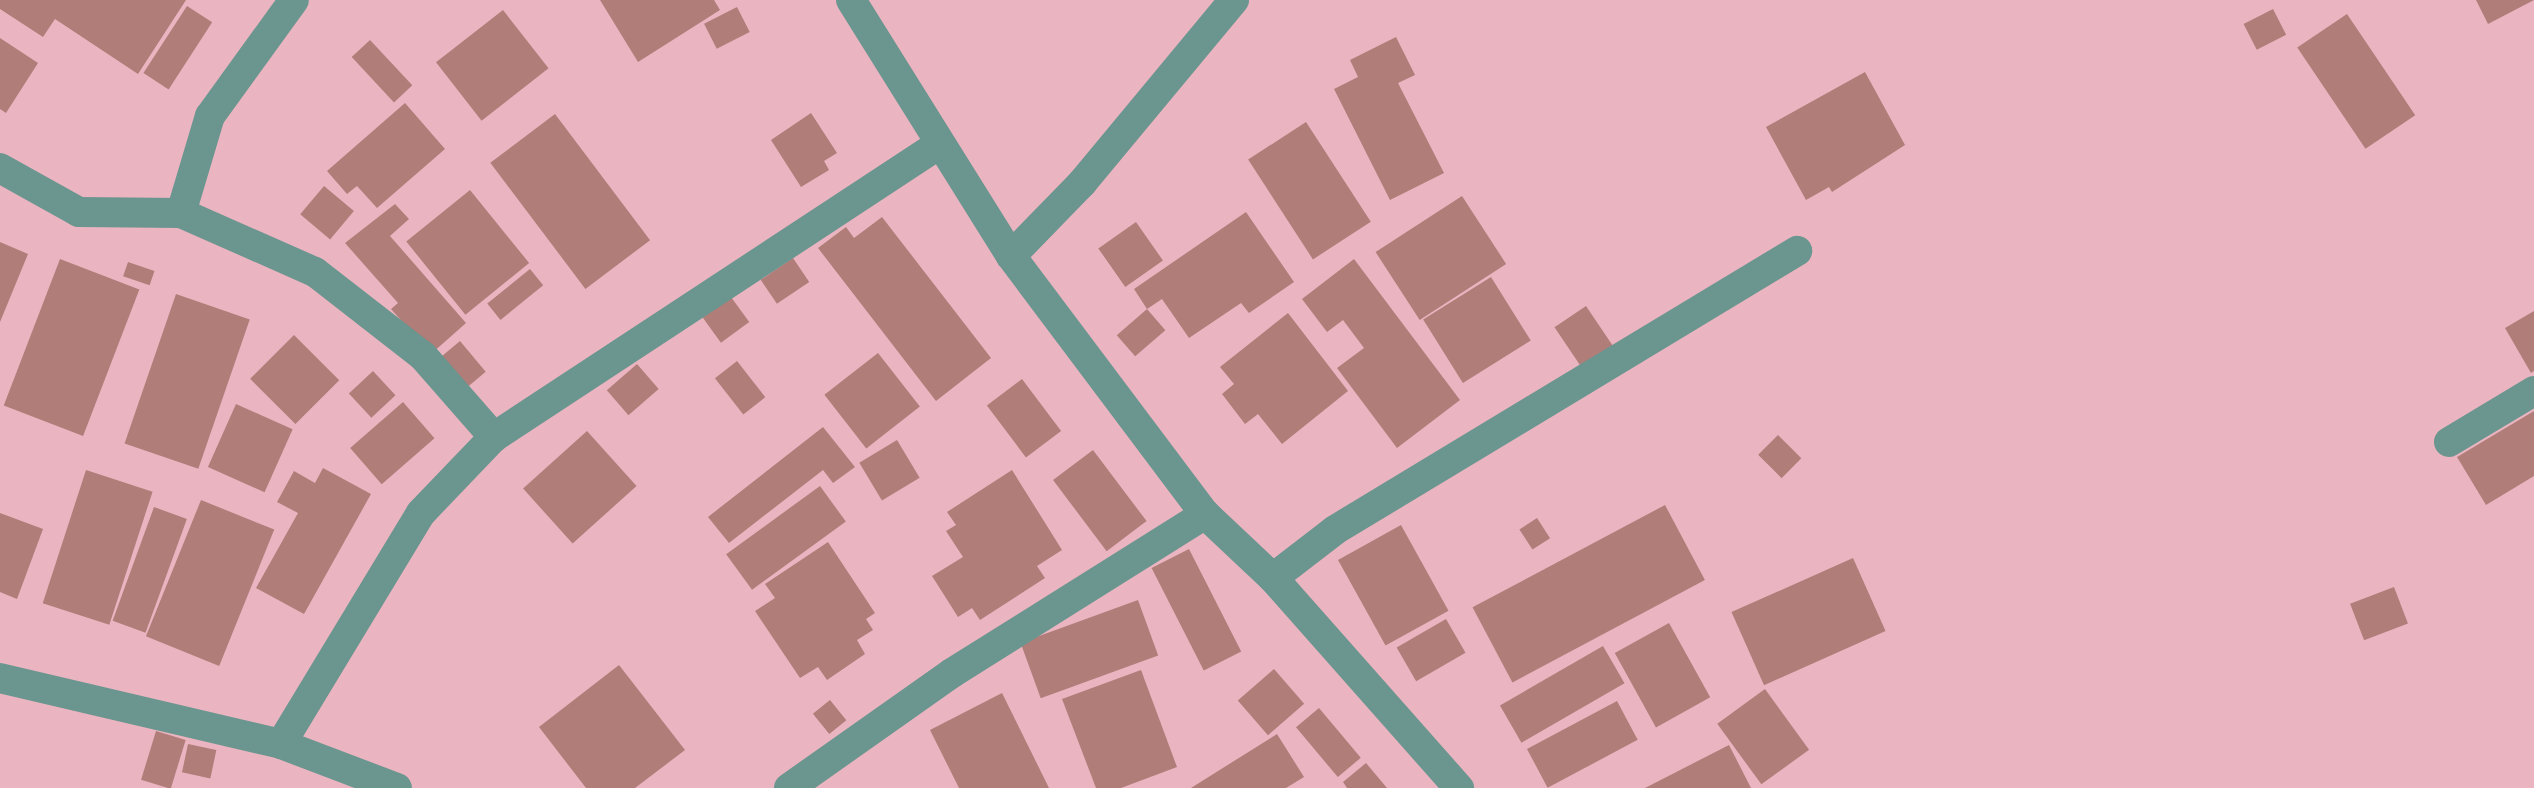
<!DOCTYPE html>
<style>
body{margin:0}
#map{position:relative;width:2534px;height:788px;overflow:hidden;background:#eab5c0;font-family:Bitter,serif}
div>[style]{position:absolute}
.building>*{inset:0;background:#b07d79;transform-origin:0 0}
.street>*{height:30px;margin:-15px;padding:0 15px;transform-origin:15px;border-radius:15px;background:#6b958f}
span{translate:-50% -50%;white-space:nowrap;text-align:center;line-height:1.15;-webkit-text-stroke:9px #f8c2cd;paint-order:stroke}
</style>
<div id="map">
<div class="building">
<i style="clip-path:polygon(0 0,186px 0,138px 74px,55px 19px,43px 37px,0 9px)"></i>
<i style="clip-path:polygon(600px 0,714px 0,720px 10px,638px 62px)"></i>
<i style="clip-path:polygon(2476px 0,2534px 0,2488px 24px)"></i>
<i style="left:187px;top:6px;width:30px;height:80px;rotate:33deg"></i>
<i style="left:737px;top:7px;width:28px;height:37px;rotate:63deg"></i>
<i style="left:2273px;top:9px;width:29px;height:33px;rotate:63deg"></i>
<i style="left:503px;top:10px;width:74px;height:85px;rotate:52deg"></i>
<i style="left:2347px;top:14px;width:122px;height:60px;rotate:56deg"></i>
<i style="clip-path:polygon(1396px 37px,1415px 75px,1398px 83px,1444px 173px,1390px 200px,1334px 89px,1358px 77px,1350px 60px)"></i>
<i style="clip-path:polygon(0 38px,38px 63px,6px 113px,0 109px)"></i>
<i style="left:370px;top:40px;width:62px;height:25px;rotate:47deg"></i>
<i style="clip-path:polygon(1865px 72px,1905px 145px,1832px 192px,1829px 187px,1806px 200px,1766px 127px)"></i>
<i style="clip-path:polygon(405px 103px,445px 149px,377px 208px,357px 186px,347px 194px,327px 171px)"></i>
<i style="clip-path:polygon(811px 113px,837px 153px,824px 161px,829px 170px,801px 187px,771px 140px)"></i>
<i style="left:555px;top:114px;width:158px;height:81px;rotate:53deg"></i>
<i style="left:1306px;top:122px;width:119px;height:69px;rotate:57deg"></i>
<i style="left:324px;top:186px;width:39px;height:37px;rotate:40deg"></i>
<i style="left:470px;top:190px;width:94px;height:82px;rotate:51deg"></i>
<i style="left:1462px;top:196px;width:81px;height:103px;rotate:57deg"></i>
<i style="clip-path:polygon(395px 204px,409px 219px,390px 236px,466px 323px,431px 354px,391px 309px,398px 303px,345px 243px)"></i>
<i style="clip-path:polygon(1246px 212px,1294px 282px,1249px 313px,1241px 303px,1189px 338px,1162px 299px,1147px 309px,1134px 289px)"></i>
<i style="clip-path:polygon(882px 217px,991px 358px,936px 401px,818px 248px,846px 227px,854px 238px)"></i>
<i style="left:1136px;top:222px;width:47px;height:46px;rotate:55deg"></i>
<i style="clip-path:polygon(0 242px,28px 254px,0 322px)"></i>
<i style="left:793px;top:258px;width:29px;height:39px;rotate:56deg"></i>
<i style="left:60px;top:259px;width:85px;height:157px;rotate:21deg"></i>
<i style="clip-path:polygon(1354px 259px,1460px 400px,1397px 448px,1337px 368px,1364px 348px,1343px 320px,1327px 332px,1302px 299px)"></i>
<i style="left:128px;top:262px;width:28px;height:15px;rotate:19deg"></i>
<i style="left:530px;top:269px;width:21px;height:55px;rotate:51deg"></i>
<i style="left:1491px;top:277px;width:75px;height:80px;rotate:58deg"></i>
<i style="left:176px;top:294px;width:78px;height:158px;rotate:19deg"></i>
<i style="left:731px;top:297px;width:31px;height:35px;rotate:54deg"></i>
<i style="left:1586px;top:306px;width:50px;height:38px;rotate:56deg"></i>
<i style="left:1147px;top:309px;width:28px;height:40px;rotate:49deg"></i>
<i style="clip-path:polygon(2534px 311px,2534px 371px,2531px 373px,2505px 328px)"></i>
<i style="clip-path:polygon(1288px 313px,1348px 391px,1282px 444px,1258px 414px,1245px 424px,1222px 394px,1234px 384px,1220px 367px)"></i>
<i style="left:294px;top:335px;width:64px;height:62px;rotate:45deg"></i>
<i style="left:460px;top:341px;width:40px;height:30px;rotate:50deg"></i>
<i style="left:878px;top:353px;width:68px;height:68px;rotate:52deg"></i>
<i style="left:737px;top:361px;width:46px;height:28px;rotate:52deg"></i>
<i style="left:637px;top:364px;width:33px;height:40px;rotate:49deg"></i>
<i style="left:373px;top:371px;width:33px;height:33px;rotate:47deg"></i>
<i style="left:1022px;top:379px;width:65px;height:44px;rotate:53deg"></i>
<i style="left:403px;top:402px;width:48px;height:70px;rotate:49deg"></i>
<i style="left:236px;top:404px;width:62px;height:69px;rotate:24deg"></i>
<i style="clip-path:polygon(2534px 411px,2534px 476px,2486px 505px,2457px 457px)"></i>
<i style="clip-path:polygon(823px 427px,855px 467px,833px 483px,823px 470px,729px 543px,708px 517px)"></i>
<i style="left:587px;top:431px;width:74px;height:86px;rotate:48deg"></i>
<i style="left:1778px;top:435px;width:33px;height:28px;rotate:45deg"></i>
<i style="left:897px;top:440px;width:44px;height:44px;rotate:59deg"></i>
<i style="left:1093px;top:450px;width:89px;height:50px;rotate:53deg"></i>
<i style="clip-path:polygon(323px 468px,371px 494px,304px 614px,256px 588px,298px 513px,277px 502px,294px 471px,315px 483px)"></i>
<i style="left:86px;top:470px;width:70px;height:140px;rotate:18deg"></i>
<i style="clip-path:polygon(1012px 470px,1062px 550px,1037px 566px,1045px 578px,980px 620px,972px 608px,958px 617px,932px 576px,963px 557px,946px 531px,956px 525px,947px 512px)"></i>
<i style="left:820px;top:486px;width:44px;height:116px;rotate:54deg"></i>
<i style="left:201px;top:500px;width:79px;height:147px;rotate:22deg"></i>
<i style="left:1665px;top:505px;width:85px;height:218px;rotate:62deg"></i>
<i style="left:154px;top:507px;width:35px;height:121px;rotate:20deg"></i>
<i style="clip-path:polygon(0 513px,43px 529px,17px 599px,0 592px)"></i>
<i style="left:1537px;top:518px;width:24px;height:21px;rotate:57deg"></i>
<i style="left:1401px;top:525px;width:98px;height:72px;rotate:61deg"></i>
<i style="clip-path:polygon(828px 542px,875px 613px,866px 619px,873px 630px,857px 640px,865px 654px,827px 680px,818px 667px,800px 678px,755px 611px,775px 598px,765px 584px)"></i>
<i style="left:1189px;top:549px;width:115px;height:42px;rotate:63deg"></i>
<i style="left:1853px;top:558px;width:80px;height:133px;rotate:66deg"></i>
<i style="left:2394px;top:587px;width:39px;height:47px;rotate:69deg"></i>
<i style="left:1138px;top:600px;width:59px;height:125px;rotate:70deg"></i>
<i style="left:1446px;top:619px;width:39px;height:57px;rotate:60deg"></i>
<i style="left:1669px;top:623px;width:85px;height:62px;rotate:61deg"></i>
<i style="left:1603px;top:646px;width:43px;height:119px;rotate:60deg"></i>
<i style="clip-path:polygon(619px 665px,685px 750px,635px 788px,586px 788px,539px 727px)"></i>
<i style="left:1274px;top:669px;width:46px;height:48px;rotate:49deg"></i>
<i style="clip-path:polygon(1141px 670px,1177px 767px,1121px 788px,1096px 788px,1062px 699px)"></i>
<i style="left:1765px;top:689px;width:75px;height:59px;rotate:54deg"></i>
<i style="clip-path:polygon(1002px 693px,1049px 788px,959px 788px,930px 730px)"></i>
<i style="left:830px;top:700px;width:26px;height:22px;rotate:51deg"></i>
<i style="left:1617px;top:701px;width:44px;height:102px;rotate:62deg"></i>
<i style="left:1319px;top:708px;width:65px;height:30px;rotate:50deg"></i>
<i style="left:156px;top:731px;width:31px;height:51px;rotate:17deg"></i>
<i style="clip-path:polygon(1277px 734px,1304px 777px,1286px 788px,1191px 788px)"></i>
<i style="left:188px;top:744px;width:29px;height:29px;rotate:12deg"></i>
<i style="clip-path:polygon(1729px 745px,1751px 788px,1645px 788px)"></i>
<i style="clip-path:polygon(1366px 763px,1387px 788px,1347px 788px,1343px 782px)"></i>
</div>
<div class="street">
<i style="left:851px;top:0;width:302px;rotate:58deg"></i>
<i style="left:1011px;top:256px;width:323px;rotate:53.1deg"></i>
<i style="left:1205px;top:514px;width:93px;rotate:43.3deg"></i>
<i style="left:1273px;top:578px;width:281px;rotate:48.5deg"></i>
<i style="left:0;top:168px;width:90px;rotate:29.1deg"></i>
<i style="left:79px;top:212px;width:102px;rotate:0.6deg"></i>
<i style="left:181px;top:213px;width:146px;rotate:23.8deg"></i>
<i style="left:315px;top:272px;width:137px;rotate:37.9deg"></i>
<i style="left:423px;top:356px;width:108px;rotate:48.8deg"></i>
<i style="left:181px;top:213px;width:101px;rotate:-73.4deg"></i>
<i style="left:210px;top:116px;width:143px;rotate:-54.1deg"></i>
<i style="left:1011px;top:256px;width:102px;rotate:-45.8deg"></i>
<i style="left:1082px;top:183px;width:238px;rotate:-50.3deg"></i>
<i style="left:2449px;top:442px;width:99px;rotate:-31deg"></i>
<i style="left:1273px;top:578px;width:78px;rotate:-37.7deg"></i>
<i style="left:1335px;top:530px;width:540px;rotate:-31.13deg"></i>
<i style="left:0;top:678px;width:289px;rotate:13.2deg"></i>
<i style="left:281px;top:744px;width:124px;rotate:20.8deg"></i>
<i style="left:281px;top:744px;width:270px;rotate:-58.8deg"></i>
<i style="left:421px;top:513px;width:105px;rotate:-46.2deg"></i>
<i style="left:494px;top:437px;width:531px;rotate:-33.33deg"></i>
<i style="left:789px;top:788px;width:199px;rotate:-35.2deg"></i>
<i style="left:952px;top:673px;width:299px;rotate:-32.1deg"></i>
</div>
</div>
